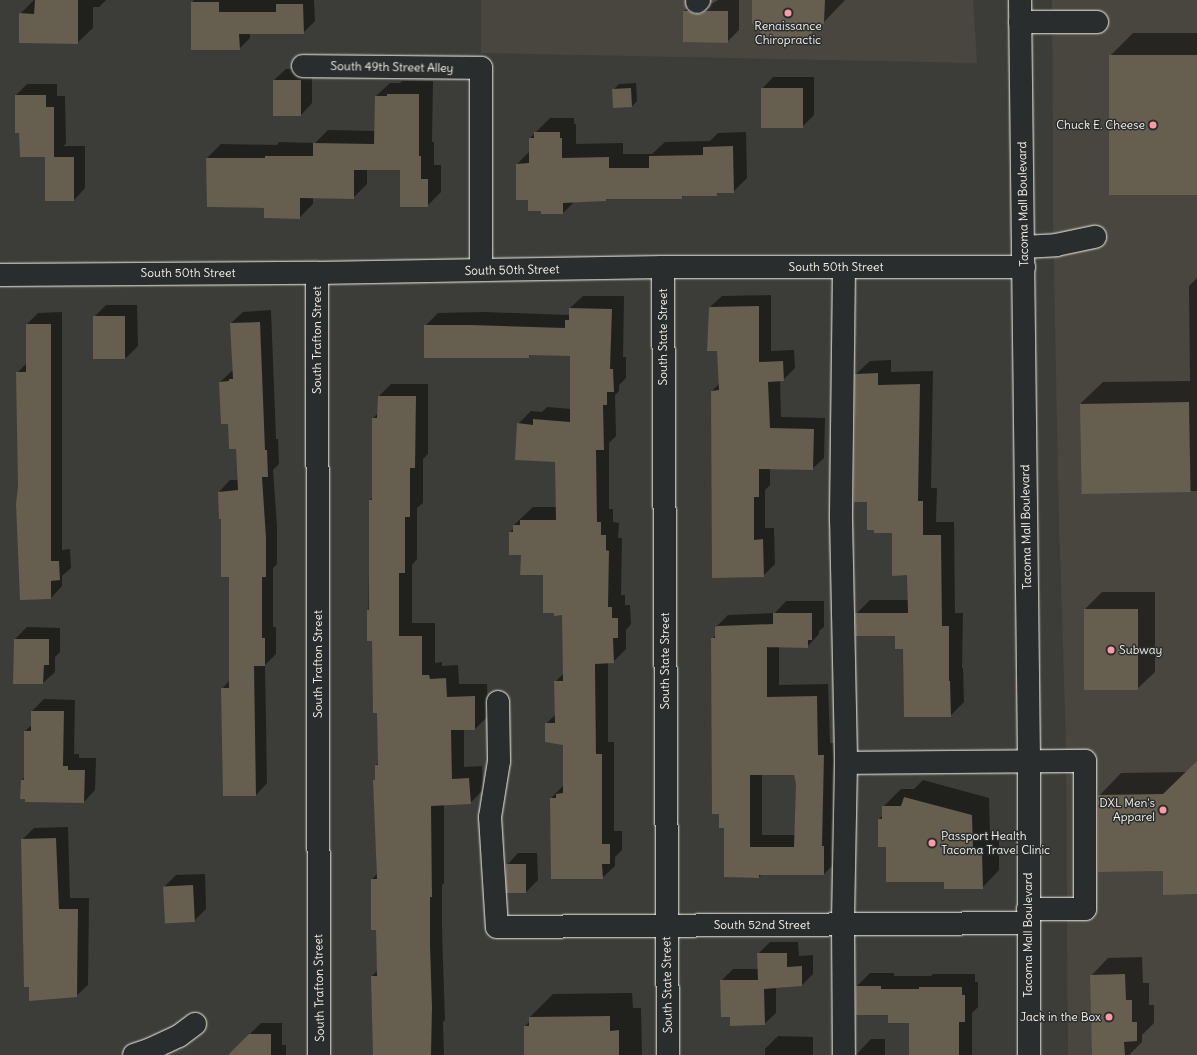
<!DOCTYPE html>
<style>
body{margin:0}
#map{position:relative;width:1197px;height:1055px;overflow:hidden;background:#3c3c38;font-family:Delius,sans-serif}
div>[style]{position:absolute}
.built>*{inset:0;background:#49463f}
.shadow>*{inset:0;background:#0007}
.building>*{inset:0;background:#665e4e;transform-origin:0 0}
.roads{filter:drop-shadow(0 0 1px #f4f1e8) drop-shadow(0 0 1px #f4f1e8)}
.minor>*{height:22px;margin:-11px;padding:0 11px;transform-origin:11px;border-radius:11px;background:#2a2d2e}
.major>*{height:22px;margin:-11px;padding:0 11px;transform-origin:11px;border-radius:11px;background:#2a2d2e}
.dots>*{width:11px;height:11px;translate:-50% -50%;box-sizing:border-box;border:2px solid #2a2d2e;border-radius:50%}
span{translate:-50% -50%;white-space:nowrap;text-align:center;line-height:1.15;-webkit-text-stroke:3px #2a2d2e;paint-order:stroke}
.poi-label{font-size:12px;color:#f4f1e8}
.right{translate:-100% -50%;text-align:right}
.left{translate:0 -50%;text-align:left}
.street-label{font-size:12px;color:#f4f1e8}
</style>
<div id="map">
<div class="built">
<i style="clip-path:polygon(481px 0,973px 0,977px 63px,481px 53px)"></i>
<i style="clip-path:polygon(1052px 0,1197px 0,1197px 1055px,1068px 1055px,1066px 746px,1059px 521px,1053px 227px)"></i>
</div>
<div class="shadow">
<i style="clip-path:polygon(34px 0,106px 0,99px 7px,93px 7px,93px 28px,77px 43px,20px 14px)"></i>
<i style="clip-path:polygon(194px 0,314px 0,315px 21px,303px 33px,250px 33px,250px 38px,239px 49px,192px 2px)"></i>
<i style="clip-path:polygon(695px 0,706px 3px,713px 3px,718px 0,739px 0,739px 30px,727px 42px,684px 11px)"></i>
<i style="clip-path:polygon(753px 0,845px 0,824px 22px)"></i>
<i style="clip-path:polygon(1133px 33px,1197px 33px,1197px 194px,1110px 56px)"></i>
<i style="clip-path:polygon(286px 69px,312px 69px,312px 103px,301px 115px,274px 80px)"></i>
<i style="clip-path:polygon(773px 77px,814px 77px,814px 115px,802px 127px,762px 89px)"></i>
<i style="clip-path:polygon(402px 81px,433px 81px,432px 142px,434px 142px,434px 165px,441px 165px,441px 192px,427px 206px,401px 169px,367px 169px,367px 184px,353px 198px,313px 197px,313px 204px,299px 218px,265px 207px,207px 158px,221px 144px,277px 145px,279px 142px,315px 143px,328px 130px,375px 131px,376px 96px,390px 83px,400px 83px)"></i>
<i style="clip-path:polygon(636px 83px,637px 101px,632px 106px,613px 90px,619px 84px)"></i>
<i style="clip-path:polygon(27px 84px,57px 84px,57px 96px,65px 96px,66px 144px,63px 146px,85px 146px,85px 188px,74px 200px,46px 158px,48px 156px,20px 132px,16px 95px)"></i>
<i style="clip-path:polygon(550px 118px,574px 118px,574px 124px,576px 124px,576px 144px,623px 143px,623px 154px,652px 154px,665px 142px,710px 141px,718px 133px,746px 132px,747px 178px,733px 192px,719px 192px,716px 195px,684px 195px,681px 198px,608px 198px,606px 200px,574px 202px,563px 213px,542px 210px,529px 199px,517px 164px,530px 151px,530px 138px)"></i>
<i style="clip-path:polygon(1197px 278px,1197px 491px,1082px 491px,1081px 403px,1103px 382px,1190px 381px,1189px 286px)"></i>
<i style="clip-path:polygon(771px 295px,771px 351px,794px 350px,795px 368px,783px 380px,780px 380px,781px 417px,825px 418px,824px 458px,812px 469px,770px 468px,770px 485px,765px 490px,765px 528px,774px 528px,775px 564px,763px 576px,712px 391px,720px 383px,718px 350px,710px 307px,722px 296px)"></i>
<i style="clip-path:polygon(583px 296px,624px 296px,623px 357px,626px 357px,626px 378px,619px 385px,619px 391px,615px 395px,616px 436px,609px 443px,609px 509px,613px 509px,613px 522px,619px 523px,618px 538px,622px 538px,621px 595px,625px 595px,625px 605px,630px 605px,631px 624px,626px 630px,626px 649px,613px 662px,608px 662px,608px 742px,614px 742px,614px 831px,622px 831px,622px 850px,615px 857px,615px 866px,602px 878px,551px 798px,564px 785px,564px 744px,546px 724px,556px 714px,555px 682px,564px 673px,563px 614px,544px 574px,522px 554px,510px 532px,514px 528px,514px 525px,533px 507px,557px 507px,556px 461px,518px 424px,531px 411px,542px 412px,547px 407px,571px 409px,571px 355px,531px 354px,528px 357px,425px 326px,438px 313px,485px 312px,570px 315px,570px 308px)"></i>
<i style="clip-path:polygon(106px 305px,137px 305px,138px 346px,126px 358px,94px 317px)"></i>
<i style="clip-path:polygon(271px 310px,276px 439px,278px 439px,279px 464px,273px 470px,277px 526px,277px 564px,273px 568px,273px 627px,276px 627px,276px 654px,265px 665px,267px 783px,256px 795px,222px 689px,230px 680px,230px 576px,219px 492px,230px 480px,239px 480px,237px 448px,229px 423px,220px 382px,233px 370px,231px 323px,243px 312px)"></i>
<i style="clip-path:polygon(62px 312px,62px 550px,70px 549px,71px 568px,62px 576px,62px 586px,51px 598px,25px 519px,17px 373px,27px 363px,27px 324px,38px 313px)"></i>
<i style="clip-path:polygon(891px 360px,891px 372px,933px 371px,931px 488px,937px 488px,936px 522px,954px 522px,955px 613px,963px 613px,962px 668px,963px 668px,964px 702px,950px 716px,896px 635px,856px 614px,870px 600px,908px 600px,908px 574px,893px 532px,868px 501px,856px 374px,870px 361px)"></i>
<i style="clip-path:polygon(391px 384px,428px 384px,428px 454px,423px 459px,423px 503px,417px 508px,417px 559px,412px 565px,412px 623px,435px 623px,435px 663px,442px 662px,442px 666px,458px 665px,459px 684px,487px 684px,488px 716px,475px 729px,464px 729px,464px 767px,482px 766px,483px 790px,470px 803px,444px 804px,444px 883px,442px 885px,442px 931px,445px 1020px,443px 1022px,444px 1055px,374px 1055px,372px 976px,377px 971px,377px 929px,372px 879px,377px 874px,374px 781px,376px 779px,376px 765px,379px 762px,378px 712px,373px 640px,368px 640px,370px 500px,373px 497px,373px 418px,378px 413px,379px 396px)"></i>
<i style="clip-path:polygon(1102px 592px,1155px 592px,1155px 672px,1137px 689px,1085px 609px)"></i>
<i style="clip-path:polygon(evenodd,786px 601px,824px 601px,824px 627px,819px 631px,819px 634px,807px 647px,779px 646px,779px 685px,828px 684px,830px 743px,836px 743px,834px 834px,835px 834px,836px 862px,824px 874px,762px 874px,759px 877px,725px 876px,725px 827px,712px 639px,716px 635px,716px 627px,728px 615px,775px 613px,786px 601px,762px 774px,795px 774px,797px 784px,796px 835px,762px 835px,762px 774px)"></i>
<i style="clip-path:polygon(27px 627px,60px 628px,60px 652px,55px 657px,55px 672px,43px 683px,15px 639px)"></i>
<i style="clip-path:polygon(44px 699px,75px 700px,74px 754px,79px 754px,79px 758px,96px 758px,95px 790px,84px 802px,22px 780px,25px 777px,25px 731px,32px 725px,32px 711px)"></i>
<i style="clip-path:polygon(1197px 762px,1197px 893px,1164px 870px,1099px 796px,1121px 773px,1187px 772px)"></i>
<i style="clip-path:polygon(923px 780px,989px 798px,990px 833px,999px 833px,999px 870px,982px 888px,945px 881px,887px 846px,879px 819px,883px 815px,883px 807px,901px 789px,914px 789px)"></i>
<i style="clip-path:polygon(68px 827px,70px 898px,89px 898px,88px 985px,76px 996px,22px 840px,34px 828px)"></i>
<i style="clip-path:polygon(518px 853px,537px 853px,538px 880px,526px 892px,508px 892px,507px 865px)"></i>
<i style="clip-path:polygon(205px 874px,206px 909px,194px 921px,164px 887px,176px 875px)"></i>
<i style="clip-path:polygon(770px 942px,798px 942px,799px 956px,813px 955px,813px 974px,802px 985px,776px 988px,776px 1013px,764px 1024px,731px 1016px,721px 981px,733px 969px,759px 969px,758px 954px)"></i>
<i style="clip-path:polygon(1142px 957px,1143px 983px,1149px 983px,1149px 1005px,1154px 1005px,1154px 1023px,1142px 1035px,1142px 1042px,1129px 1055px,1093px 1055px,1091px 976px,1108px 958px)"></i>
<i style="clip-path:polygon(870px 973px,894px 973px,894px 976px,931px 976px,933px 974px,975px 974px,975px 982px,978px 982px,978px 1007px,972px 1013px,972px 1055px,910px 1055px,910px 1022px,889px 1014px,857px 986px)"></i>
<i style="clip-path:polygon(632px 993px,633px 1008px,641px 1008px,642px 1055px,525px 1055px,525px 1026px,530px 1021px,530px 1017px,553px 994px)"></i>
<i style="clip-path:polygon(261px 1023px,282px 1023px,282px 1045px,286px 1045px,286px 1055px,236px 1055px,236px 1048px)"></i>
<i style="clip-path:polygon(778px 1036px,813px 1037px,813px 1055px,765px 1055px,765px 1049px)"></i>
<i style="clip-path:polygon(871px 1039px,885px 1039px,885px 1055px,856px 1055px)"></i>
</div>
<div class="building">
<i style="clip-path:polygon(35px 0,78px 0,78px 44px,19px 43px,19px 13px,34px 14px)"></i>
<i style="clip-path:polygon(752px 0,825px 0,824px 23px,800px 43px,770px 43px,752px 23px)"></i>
<i style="clip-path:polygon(191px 2px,219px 2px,219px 12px,276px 12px,276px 4px,303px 4px,304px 34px,239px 34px,240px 50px,191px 50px)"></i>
<i style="clip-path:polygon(683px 11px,688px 11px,694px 14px,701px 14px,706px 11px,728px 11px,728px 43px,683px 42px)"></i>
<i style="left:1109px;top:55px;width:88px;height:140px"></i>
<i style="left:273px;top:80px;width:28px;height:36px"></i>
<i style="left:631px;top:88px;width:19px;height:19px;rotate:87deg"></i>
<i style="left:761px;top:88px;width:42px;height:40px"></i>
<i style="clip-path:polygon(387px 94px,419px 94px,419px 156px,421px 156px,421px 179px,428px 179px,428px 207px,400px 207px,400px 170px,354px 170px,354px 199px,300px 198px,300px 219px,264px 218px,264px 208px,207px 207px,206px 158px,265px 158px,265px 156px,313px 156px,313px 143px,374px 144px,375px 96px,387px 96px)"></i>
<i style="clip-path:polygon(15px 95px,46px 95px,46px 107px,54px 107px,54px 157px,20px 157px,19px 133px,15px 133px)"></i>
<i style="clip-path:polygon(534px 132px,560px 132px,560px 138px,562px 138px,562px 158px,609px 157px,609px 168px,649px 168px,649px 156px,703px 155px,703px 147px,733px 146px,734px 193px,717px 193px,717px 196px,682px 196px,682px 199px,606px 199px,606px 201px,563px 203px,563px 214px,541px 214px,541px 211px,528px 211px,528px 200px,516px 200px,516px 164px,529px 163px,529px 138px,534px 138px)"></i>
<i style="left:74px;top:157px;width:44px;height:29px;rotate:90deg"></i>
<i style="clip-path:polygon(759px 306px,759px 362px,783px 361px,784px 381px,768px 382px,770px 428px,814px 429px,813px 470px,759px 469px,759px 497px,754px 497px,754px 540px,763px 539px,764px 577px,712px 578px,711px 391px,719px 390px,717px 351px,707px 351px,709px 307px)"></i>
<i style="clip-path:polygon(569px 308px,612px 309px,610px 369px,613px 369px,614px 392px,607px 392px,607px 405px,603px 405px,604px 450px,596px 450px,597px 522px,601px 522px,601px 535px,606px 535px,606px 550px,609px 551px,608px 607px,612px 607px,612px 618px,618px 618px,618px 638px,613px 638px,614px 663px,595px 664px,596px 754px,602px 754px,602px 844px,610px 844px,610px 864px,602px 864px,603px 879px,551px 879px,550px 798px,556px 798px,556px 794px,563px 793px,563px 745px,545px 742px,545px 723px,555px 723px,554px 681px,563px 681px,562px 615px,554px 616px,554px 613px,543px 613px,543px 575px,520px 575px,521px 555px,509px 555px,509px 532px,513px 532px,513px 525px,520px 525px,520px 520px,556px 520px,555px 462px,515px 460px,517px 423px,533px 425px,533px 419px,570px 422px,570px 356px,529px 355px,529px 358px,424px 358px,424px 325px,471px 325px,565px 328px,565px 320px,569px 320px)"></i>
<i style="left:93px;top:316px;width:32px;height:43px"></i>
<i style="clip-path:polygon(260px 322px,265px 450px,267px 450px,268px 477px,262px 477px,266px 538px,266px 577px,262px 577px,262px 638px,265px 638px,265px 666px,254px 666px,256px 796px,223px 796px,221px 688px,229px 688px,229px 577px,221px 577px,221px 519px,219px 519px,218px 492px,238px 490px,236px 449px,229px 449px,228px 424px,221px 424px,219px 382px,229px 381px,229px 379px,233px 379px,230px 323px)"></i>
<i style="clip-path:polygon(26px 324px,51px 324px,51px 561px,59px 561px,60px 580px,51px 581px,51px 599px,20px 600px,16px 504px,18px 486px,16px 372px,26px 372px)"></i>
<i style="clip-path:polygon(878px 373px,878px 385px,920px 384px,918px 501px,923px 501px,923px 535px,941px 535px,942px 626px,949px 626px,949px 681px,950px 681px,951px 717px,904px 717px,903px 649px,895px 649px,895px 636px,856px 636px,855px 613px,908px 613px,907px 575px,892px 576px,892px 533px,874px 533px,874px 530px,867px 530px,867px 502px,854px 502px,855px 374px)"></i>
<i style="clip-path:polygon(378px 396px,416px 396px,415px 468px,410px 468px,410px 517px,405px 517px,405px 573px,399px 573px,399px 636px,422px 636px,422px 675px,429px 675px,430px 679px,446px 678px,447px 697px,475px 696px,475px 730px,451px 730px,452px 779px,469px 778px,471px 804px,431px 806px,432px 897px,430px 897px,430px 944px,432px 1008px,431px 1055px,373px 1055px,371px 976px,377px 976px,376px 930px,371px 930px,371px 879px,377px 879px,373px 780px,375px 780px,375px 765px,378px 765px,377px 713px,373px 713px,372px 641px,367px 641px,367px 610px,369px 610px,369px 500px,372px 500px,372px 418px,377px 418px)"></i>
<i style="left:1189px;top:402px;width:90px;height:109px;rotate:89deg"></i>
<i style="left:1084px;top:609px;width:54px;height:81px"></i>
<i style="clip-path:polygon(evenodd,773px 613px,812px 613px,812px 640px,808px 640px,808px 648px,767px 647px,767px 697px,817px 696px,818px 755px,824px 755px,822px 846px,824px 846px,824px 875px,759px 875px,759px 878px,724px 877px,724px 828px,719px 828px,719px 814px,712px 814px,711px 638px,715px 638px,715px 627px,718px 626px,773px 624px,773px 613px,750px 775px,794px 775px,796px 784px,794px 847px,750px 847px,750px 775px)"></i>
<i style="clip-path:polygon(14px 639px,49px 639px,49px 665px,44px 665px,43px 684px,13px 684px)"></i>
<i style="clip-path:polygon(31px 711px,64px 711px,63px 766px,68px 766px,68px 770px,85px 770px,84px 803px,25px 802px,25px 799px,20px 799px,21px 780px,24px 780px,24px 731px,31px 731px)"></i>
<i style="clip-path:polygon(1197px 761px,1197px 894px,1163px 895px,1163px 871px,1098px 872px,1098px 795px,1163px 794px)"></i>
<i style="clip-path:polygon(904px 797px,972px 815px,973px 850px,982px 850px,983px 889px,944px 889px,944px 882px,886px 882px,886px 847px,878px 847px,878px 819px,882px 819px,882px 806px,901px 806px)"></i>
<i style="clip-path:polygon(56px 838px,59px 909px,78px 909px,77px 997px,29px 1001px,29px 987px,24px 987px,21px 839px)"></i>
<i style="left:526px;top:864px;width:29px;height:20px;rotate:90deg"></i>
<i style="left:193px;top:885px;width:37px;height:30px;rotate:87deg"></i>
<i style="clip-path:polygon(757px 953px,787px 953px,787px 967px,802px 966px,802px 986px,764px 989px,765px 1025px,730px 1026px,730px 1017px,721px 1017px,720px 980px,758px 980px)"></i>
<i style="clip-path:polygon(1125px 974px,1126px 1000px,1132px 1000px,1132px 1022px,1137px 1022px,1137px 1041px,1124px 1042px,1125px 1055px,1092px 1055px,1090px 975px)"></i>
<i style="clip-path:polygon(856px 986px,881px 986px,881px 989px,919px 989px,919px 987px,962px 987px,962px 995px,965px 995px,965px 1022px,959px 1022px,959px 1055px,909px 1055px,909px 1023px,888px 1023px,888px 1015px,856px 1015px)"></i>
<i style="clip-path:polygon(610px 1016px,610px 1031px,619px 1030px,619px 1055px,524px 1055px,524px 1026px,529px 1026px,529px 1017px)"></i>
<i style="clip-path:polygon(249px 1034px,271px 1034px,271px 1055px,228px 1055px)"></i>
</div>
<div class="roads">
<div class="minor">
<i style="left:697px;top:2px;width:3px;rotate:-45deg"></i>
<i style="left:1020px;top:22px;width:77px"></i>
<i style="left:303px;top:66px;width:178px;rotate:0.6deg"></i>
<i style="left:481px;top:68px;width:202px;rotate:90deg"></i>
<i style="left:1023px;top:247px;width:33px;rotate:-3deg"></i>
<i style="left:1056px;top:245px;width:40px;rotate:-12deg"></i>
<i style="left:663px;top:267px;width:788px;rotate:89.64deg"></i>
<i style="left:844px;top:267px;width:251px;rotate:90.7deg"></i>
<i style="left:841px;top:518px;width:245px;rotate:88.8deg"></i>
<i style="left:846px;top:763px;width:161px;rotate:91.1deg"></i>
<i style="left:843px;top:924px;width:131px;rotate:89.6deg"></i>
<i style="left:317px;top:273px;width:782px;rotate:89.85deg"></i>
<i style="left:0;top:275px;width:317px;rotate:-0.4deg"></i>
<i style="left:317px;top:273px;width:346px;rotate:-1deg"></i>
<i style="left:663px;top:267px;width:361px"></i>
<i style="left:498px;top:702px;width:59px;rotate:89deg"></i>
<i style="left:499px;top:761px;width:57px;rotate:99.1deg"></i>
<i style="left:490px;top:817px;width:110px;rotate:86.4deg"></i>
<i style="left:497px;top:927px;width:531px;rotate:-0.43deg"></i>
<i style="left:846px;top:763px;width:239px;rotate:-0.5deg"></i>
<i style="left:1085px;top:761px;width:148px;rotate:90deg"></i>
<i style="left:1085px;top:909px;width:57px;rotate:180deg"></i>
<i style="left:134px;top:1055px;width:18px;rotate:-19deg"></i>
<i style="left:151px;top:1049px;width:31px;rotate:-25deg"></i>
<i style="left:179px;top:1036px;width:20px;rotate:-37deg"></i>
</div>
<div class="major">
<i style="left:1020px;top:0;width:761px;rotate:89.32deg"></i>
<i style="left:1029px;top:761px;width:294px;rotate:90deg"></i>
</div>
</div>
<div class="dots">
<i style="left:788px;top:13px;background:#ff9aa2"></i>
<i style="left:1153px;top:125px;background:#ff9aa2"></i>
<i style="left:1111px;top:650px;background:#ff9aa2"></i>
<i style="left:1163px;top:810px;background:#ff9aa2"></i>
<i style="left:932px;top:843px;background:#ff9aa2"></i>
<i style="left:1109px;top:1017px;background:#ff9aa2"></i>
</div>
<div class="poi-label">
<span style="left:788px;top:33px">Renaissance<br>Chiropractic</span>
<span class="right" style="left:1145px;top:125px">Chuck E. Cheese</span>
<span class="left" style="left:1119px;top:650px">Subway</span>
<span class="right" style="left:1155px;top:810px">DXL Men's<br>Apparel</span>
<span class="left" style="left:941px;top:843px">Passport Health<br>Tacoma Travel Clinic</span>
<span class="right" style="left:1101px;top:1017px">Jack in the Box</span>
</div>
<div class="street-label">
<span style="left:392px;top:67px;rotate:1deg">South 49th Street Alley</span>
<span style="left:1023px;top:204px;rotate:-91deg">Tacoma Mall Boulevard</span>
<span style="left:836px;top:267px">South 50th Street</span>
<span style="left:512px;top:270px;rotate:-1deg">South 50th Street</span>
<span style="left:188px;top:273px">South 50th Street</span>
<span style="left:663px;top:337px;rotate:-90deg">South State Street</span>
<span style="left:317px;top:340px;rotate:-90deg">South Trafton Street</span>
<span style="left:1026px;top:527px;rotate:-91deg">Tacoma Mall Boulevard</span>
<span style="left:665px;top:661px;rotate:-90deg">South State Street</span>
<span style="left:318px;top:664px;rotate:-90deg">South Trafton Street</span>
<span style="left:762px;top:925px">South 52nd Street</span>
<span style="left:1028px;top:935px;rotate:-90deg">Tacoma Mall Boulevard</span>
<span style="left:667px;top:985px;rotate:-91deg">South State Street</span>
<span style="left:319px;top:988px;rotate:-91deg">South Trafton Street</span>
</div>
</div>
